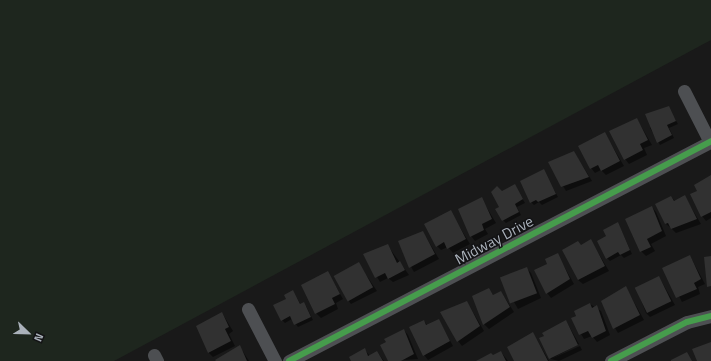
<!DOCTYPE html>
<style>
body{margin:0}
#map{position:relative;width:711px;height:361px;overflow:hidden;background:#191919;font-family:"Titillium Web",sans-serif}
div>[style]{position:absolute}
.green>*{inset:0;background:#1e261e}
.shadow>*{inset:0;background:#0007}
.building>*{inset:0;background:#313131;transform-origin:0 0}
.minor>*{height:13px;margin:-6.5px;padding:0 6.5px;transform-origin:6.5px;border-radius:6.5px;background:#4d4f52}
.cycleway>*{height:6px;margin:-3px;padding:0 3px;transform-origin:3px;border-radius:3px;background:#469c4c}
span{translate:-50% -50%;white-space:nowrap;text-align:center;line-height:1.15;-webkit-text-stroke:3px #131315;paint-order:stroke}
.street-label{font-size:15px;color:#aab1ba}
.north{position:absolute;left:8px;top:313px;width:40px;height:40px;-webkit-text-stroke:3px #131315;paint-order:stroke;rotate:113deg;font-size:11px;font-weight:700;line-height:16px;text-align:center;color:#aab1ba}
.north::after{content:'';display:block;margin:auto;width:14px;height:18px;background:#aab1ba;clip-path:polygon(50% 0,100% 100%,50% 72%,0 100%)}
</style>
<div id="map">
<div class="green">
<i style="clip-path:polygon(0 0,711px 0,711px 40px,114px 361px,0 361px)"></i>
</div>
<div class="shadow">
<i style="clip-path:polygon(668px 108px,678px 124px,669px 128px,674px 138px,660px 145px,650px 128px)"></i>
<i style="clip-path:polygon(637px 119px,652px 145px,644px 148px,647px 155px,629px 164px,625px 159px)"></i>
<i style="clip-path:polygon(605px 134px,624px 166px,606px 175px,601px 170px,595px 173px,591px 168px)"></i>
<i style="clip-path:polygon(574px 152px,592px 181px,566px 191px,549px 162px)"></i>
<i style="clip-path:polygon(543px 170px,558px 197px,542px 205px,539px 202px,534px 205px,531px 202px)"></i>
<i style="clip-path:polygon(711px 176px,711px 218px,706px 221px,702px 216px,698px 191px)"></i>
<i style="clip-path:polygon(514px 185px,525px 203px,517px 207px,521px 215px,506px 223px,503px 220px,502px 192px)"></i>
<i style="clip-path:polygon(671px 197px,675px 201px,685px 197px,701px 224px,676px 233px,671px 228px,666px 224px)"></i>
<i style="clip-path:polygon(481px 198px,496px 223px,485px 229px,488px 234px,475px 241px,471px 236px)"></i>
<i style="clip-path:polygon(652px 207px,656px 212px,666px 236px,651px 244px,655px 251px,646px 256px,641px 251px)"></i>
<i style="clip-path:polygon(450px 211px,470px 244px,453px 253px,448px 247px,441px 250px,437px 246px)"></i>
<i style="clip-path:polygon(618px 223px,632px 254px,624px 258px,621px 255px,610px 261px,607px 258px,607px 236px)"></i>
<i style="clip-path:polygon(423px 232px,439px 259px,414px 272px,403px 253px)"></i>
<i style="clip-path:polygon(591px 241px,609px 271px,583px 284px,578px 280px,582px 246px)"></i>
<i style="clip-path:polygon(388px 246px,409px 275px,393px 282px,388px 278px,380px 282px,364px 255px)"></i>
<i style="clip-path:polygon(557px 254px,574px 284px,551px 298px,547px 293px,549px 264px)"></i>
<i style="clip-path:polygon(690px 256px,705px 284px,698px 287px,700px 294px,682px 302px,664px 268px)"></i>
<i style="clip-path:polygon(358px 263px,377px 291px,351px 304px,347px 299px)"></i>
<i style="clip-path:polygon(527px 269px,531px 273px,541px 298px,518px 309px,502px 281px)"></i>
<i style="clip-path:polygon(328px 273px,343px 299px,336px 303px,338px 309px,321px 318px,316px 313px)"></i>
<i style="clip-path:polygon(659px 277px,675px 305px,650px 317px,646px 313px,636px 288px)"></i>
<i style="clip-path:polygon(626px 288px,644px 320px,618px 333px,607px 315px)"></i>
<i style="clip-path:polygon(488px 289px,494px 296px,501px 292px,514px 312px,489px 329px,484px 324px,474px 297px)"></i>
<i style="clip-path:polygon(293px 291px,301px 305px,306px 306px,313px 320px,298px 327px,292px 319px,285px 323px,282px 320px)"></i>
<i style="clip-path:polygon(467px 302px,484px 331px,462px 346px,458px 341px)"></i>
<i style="clip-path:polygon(590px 304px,601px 311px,610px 335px,597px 342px,592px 336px,584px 339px,572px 319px)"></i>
<i style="clip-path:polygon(222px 313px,233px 331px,229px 334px,235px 346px,213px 357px,208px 352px)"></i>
<i style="clip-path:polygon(439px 320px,453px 346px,428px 360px,424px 355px,424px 321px,428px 326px)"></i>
<i style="clip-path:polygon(566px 321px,579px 344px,551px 359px,541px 338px)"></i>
<i style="clip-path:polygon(404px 330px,408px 335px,418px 359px,389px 361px)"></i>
<i style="clip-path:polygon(533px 333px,549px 361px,515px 361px)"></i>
<i style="clip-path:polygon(580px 346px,582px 350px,559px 361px,551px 359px)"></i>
<i style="clip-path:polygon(240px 347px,249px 361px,217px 361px)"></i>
<i style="clip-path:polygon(365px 350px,370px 356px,377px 352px,384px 361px,353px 361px)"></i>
<i style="clip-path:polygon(501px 352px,508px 361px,478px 361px,493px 356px)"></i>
</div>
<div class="building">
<i style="clip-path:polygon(669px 106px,676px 121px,667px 125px,672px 135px,657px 143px,645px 114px)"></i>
<i style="clip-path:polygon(637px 118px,648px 140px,640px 144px,643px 150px,624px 160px,609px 131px)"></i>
<i style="clip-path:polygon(605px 132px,620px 161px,601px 171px,598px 165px,590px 169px,578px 146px)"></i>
<i style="clip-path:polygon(574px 151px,589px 177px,561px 187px,548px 162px)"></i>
<i style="clip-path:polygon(544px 169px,556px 194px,538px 202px,536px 200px,530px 203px,520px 181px)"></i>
<i style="clip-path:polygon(711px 175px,711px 212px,701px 217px,690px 194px,697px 191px,694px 185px)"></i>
<i style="clip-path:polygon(515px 184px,523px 199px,515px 204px,519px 212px,502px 221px,495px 209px,499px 207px,491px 192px,497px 186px,502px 191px)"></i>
<i style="clip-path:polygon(685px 195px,697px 219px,671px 229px,668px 223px,665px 224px,655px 204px,671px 196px,674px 201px)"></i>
<i style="clip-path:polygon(482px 197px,492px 219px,482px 224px,484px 230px,470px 237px,458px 209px)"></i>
<i style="clip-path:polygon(652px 206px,662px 231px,647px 239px,651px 247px,640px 252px,625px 219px)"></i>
<i style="clip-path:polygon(451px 210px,466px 239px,447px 249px,444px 242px,436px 247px,424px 224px)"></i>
<i style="clip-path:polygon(618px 222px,630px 250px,620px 255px,618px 252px,606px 259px,597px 241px,606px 236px,603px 230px)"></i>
<i style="clip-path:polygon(423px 231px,435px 254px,409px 268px,398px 241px)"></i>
<i style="clip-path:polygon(591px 239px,605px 266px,578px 280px,562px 250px,578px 241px,581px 245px)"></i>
<i style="clip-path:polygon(388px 244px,397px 263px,400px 261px,405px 270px,388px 279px,385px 273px,375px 278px,363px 254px)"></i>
<i style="clip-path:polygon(558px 253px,570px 279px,546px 294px,534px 270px,547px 264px,545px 259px)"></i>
<i style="clip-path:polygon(690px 255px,701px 279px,694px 283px,697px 289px,676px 298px,662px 268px)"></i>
<i style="clip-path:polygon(711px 256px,711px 286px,707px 287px,704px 257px)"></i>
<i style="left:359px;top:262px;width:29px;height:29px;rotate:61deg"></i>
<i style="left:527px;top:267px;width:28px;height:29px;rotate:69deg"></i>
<i style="clip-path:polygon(328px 271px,340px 294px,332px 298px,335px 304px,315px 314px,301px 285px)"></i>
<i style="left:659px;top:276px;width:28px;height:27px;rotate:64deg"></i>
<i style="clip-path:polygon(626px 286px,640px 315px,613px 329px,601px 301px)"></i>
<i style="clip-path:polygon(489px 288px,493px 295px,501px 291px,510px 307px,483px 325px,472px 296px)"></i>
<i style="clip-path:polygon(293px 290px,300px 304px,304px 302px,311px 317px,294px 325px,290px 316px,281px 321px,273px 305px,286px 299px,284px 295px)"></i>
<i style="clip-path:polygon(467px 301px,480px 326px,457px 342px,440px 312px)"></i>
<i style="clip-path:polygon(590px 303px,592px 308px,597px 305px,606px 331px,592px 338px,588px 331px,579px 335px,571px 318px,576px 316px,574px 311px)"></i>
<i style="clip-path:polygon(222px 312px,229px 327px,225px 329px,231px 341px,208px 353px,196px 326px)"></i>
<i style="clip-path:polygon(439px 319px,450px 341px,423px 356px,409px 327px,424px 320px,426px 325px)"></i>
<i style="clip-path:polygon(566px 320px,578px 345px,549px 359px,539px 338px,544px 336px,542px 333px)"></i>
<i style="clip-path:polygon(404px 329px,414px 354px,401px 361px,388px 361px,380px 345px,386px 342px,384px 339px)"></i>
<i style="clip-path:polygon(533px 332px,548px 361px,514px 361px,507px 347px)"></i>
<i style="clip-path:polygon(711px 342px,711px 361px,697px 361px,692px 349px)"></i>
<i style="clip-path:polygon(240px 345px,247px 361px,216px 361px,215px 360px)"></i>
<i style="clip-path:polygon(365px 348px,368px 356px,377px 351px,383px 361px,351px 361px,349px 357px)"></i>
<i style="clip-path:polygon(501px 351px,506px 361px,476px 361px,491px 353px,493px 355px)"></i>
<i style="clip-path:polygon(687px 352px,692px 361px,671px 361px,671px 360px)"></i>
</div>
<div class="minor">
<i style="left:684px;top:91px;width:57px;rotate:63deg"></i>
<i style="left:248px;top:309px;width:59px;rotate:62.6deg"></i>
<i style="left:154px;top:355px;width:7px;rotate:63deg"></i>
<i style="left:289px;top:361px;width:476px;rotate:-27.5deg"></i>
<i style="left:611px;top:361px;width:85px;rotate:-27.2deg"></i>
<i style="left:687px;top:322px;width:25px;rotate:-14deg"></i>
</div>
<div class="cycleway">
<i style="left:289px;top:361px;width:476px;rotate:-27.5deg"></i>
<i style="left:611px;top:361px;width:85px;rotate:-27.2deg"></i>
<i style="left:687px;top:322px;width:25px;rotate:-14deg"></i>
</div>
<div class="street-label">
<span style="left:494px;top:240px;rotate:-28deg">Midway Drive</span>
</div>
<div class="north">N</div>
</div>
